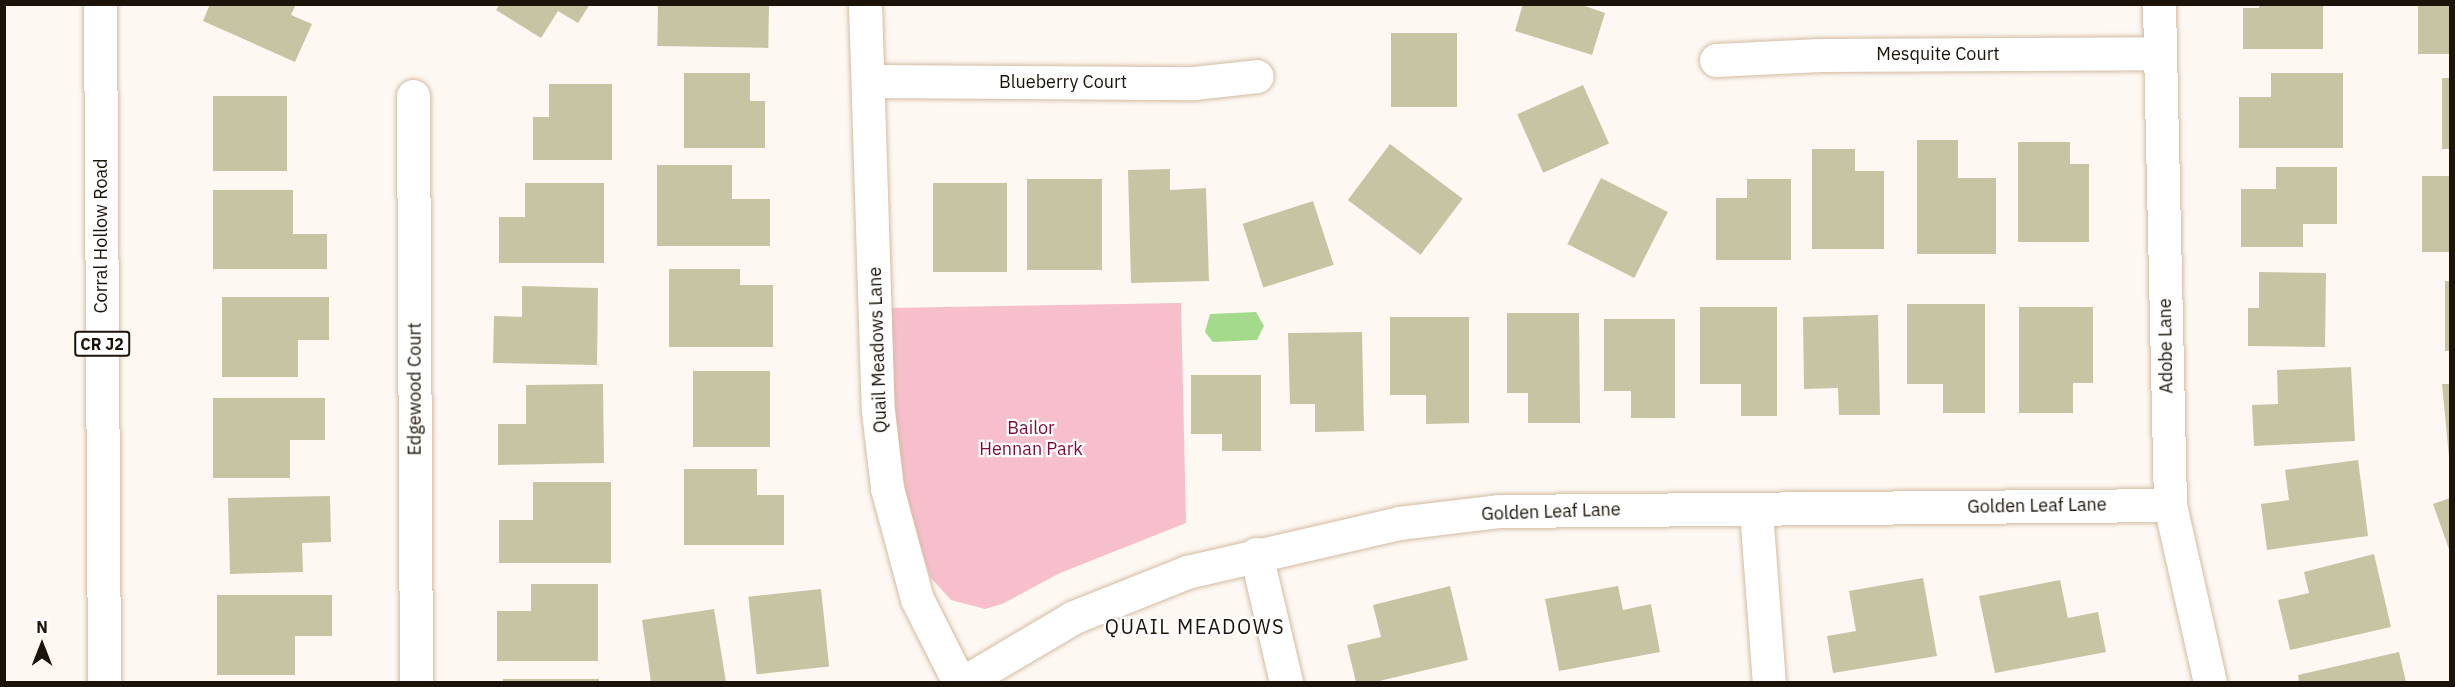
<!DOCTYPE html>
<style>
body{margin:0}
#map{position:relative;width:2455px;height:687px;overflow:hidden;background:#fdf8f2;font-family:"IBM Plex Sans",sans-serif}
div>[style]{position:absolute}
.green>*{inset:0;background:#f7bfcc}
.water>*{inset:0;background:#a4da8b}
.building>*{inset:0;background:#c7c4a3;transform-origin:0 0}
.roads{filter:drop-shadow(0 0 2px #d3bba2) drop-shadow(0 0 2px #d3bba2)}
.minor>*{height:33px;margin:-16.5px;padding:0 16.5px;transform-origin:16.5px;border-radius:16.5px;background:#fff}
.major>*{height:33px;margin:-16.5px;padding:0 16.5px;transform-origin:16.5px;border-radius:16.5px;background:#fff}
span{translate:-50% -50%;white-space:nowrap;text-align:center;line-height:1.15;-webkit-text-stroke:4.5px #fff;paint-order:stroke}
.shield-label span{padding:2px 4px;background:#fff;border:2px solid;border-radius:4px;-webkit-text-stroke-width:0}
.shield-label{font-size:16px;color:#1c140a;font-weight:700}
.street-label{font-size:18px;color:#1c140a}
.park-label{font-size:18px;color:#7f0b3e}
.neighbourhood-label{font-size:20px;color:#1c140a;letter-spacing:1.5px}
.frame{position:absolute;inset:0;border:6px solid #1c140a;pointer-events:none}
.north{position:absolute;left:12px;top:615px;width:60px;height:60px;-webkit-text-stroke:4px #fff;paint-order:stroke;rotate:0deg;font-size:16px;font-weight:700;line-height:24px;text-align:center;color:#1c140a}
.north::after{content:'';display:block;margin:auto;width:21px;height:27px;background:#1c140a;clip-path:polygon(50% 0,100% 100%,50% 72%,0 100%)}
</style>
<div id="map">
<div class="green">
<i style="clip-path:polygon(1181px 303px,1186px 523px,1060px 573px,1002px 604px,985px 609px,951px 600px,930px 577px,908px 506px,893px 415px,890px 308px)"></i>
</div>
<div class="water">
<i style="clip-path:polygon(1256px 312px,1264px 326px,1257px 340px,1213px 342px,1205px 332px,1210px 314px)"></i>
</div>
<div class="building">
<i style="clip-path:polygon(210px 4px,296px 4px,291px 15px,312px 24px,295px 62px,203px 21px)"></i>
<i style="clip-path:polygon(500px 4px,590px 4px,578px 23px,558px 11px,541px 38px,496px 10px)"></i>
<i style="left:658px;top:4px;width:111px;height:42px;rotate:1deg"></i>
<i style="clip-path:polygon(1523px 4px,1579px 4px,1605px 13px,1592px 55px,1515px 31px)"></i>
<i style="clip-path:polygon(2259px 4px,2323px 4px,2323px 49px,2243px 49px,2243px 8px,2259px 8px)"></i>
<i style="left:2418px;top:4px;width:32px;height:50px"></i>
<i style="left:1391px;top:33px;width:66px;height:74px"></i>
<i style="clip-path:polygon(684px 73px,750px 73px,750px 101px,765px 101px,765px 148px,684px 148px)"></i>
<i style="clip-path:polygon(2271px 73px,2343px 73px,2343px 148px,2239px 148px,2239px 97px,2271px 97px)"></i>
<i style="left:2442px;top:78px;width:8px;height:71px"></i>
<i style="clip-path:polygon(549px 84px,612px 84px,612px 160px,533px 160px,533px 117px,549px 117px)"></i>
<i style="left:1583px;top:85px;width:64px;height:72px;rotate:66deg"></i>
<i style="left:213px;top:96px;width:74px;height:75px"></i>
<i style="clip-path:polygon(1917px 140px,1958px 140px,1958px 178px,1996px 178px,1996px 254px,1917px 254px)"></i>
<i style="clip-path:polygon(2018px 142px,2070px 142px,2070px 164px,2089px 164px,2089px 242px,2018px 242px)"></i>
<i style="left:1390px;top:144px;width:91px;height:70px;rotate:37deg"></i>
<i style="clip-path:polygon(1812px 149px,1855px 149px,1855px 171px,1884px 171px,1884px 249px,1812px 249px)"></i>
<i style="clip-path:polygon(657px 165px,732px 165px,732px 199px,770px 199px,770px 246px,657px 246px)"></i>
<i style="clip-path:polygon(2276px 167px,2337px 167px,2337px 224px,2303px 224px,2303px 247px,2241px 247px,2241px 189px,2276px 189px)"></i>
<i style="clip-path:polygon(1170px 169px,1170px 190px,1206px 188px,1209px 281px,1131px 283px,1128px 170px)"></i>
<i style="left:2422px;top:176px;width:28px;height:76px"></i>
<i style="left:1601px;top:178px;width:75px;height:74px;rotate:27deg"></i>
<i style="left:1027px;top:179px;width:75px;height:91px"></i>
<i style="clip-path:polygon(1747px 179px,1791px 179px,1791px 260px,1716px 260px,1716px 198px,1747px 198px)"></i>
<i style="clip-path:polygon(525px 183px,604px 183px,604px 263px,499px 263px,499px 217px,525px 217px)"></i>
<i style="left:933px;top:183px;width:74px;height:89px"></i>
<i style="clip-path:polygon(213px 190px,293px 190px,293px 234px,327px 234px,327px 269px,213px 269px)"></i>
<i style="left:1313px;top:201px;width:67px;height:74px;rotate:72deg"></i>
<i style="clip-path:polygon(669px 269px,740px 269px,740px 285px,773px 285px,773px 347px,669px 347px)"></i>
<i style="clip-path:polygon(2259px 272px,2326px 273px,2325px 347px,2248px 346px,2248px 308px,2259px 308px)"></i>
<i style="left:2445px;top:281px;width:5px;height:70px"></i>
<i style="clip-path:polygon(522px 286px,598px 288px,597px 365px,493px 363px,494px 316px,522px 317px)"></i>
<i style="clip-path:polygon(222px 297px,329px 297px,329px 340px,298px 340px,298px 377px,222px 377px)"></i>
<i style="clip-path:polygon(1907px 304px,1985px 304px,1985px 413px,1943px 413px,1943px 384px,1907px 384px)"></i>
<i style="clip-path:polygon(1700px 307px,1777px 307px,1777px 416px,1741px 416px,1741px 384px,1700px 384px)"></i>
<i style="clip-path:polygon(2019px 307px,2093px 307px,2093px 383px,2073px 383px,2073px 413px,2019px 413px)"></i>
<i style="clip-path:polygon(1507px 313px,1579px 313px,1580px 423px,1528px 423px,1528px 393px,1507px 393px)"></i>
<i style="clip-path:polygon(1878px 315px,1880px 415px,1839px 415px,1838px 388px,1804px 389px,1803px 317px)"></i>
<i style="clip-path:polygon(1390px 317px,1469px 317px,1469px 423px,1426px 424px,1426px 395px,1390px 395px)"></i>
<i style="clip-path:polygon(1604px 319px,1675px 319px,1675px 418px,1631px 418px,1631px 391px,1604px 391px)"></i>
<i style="clip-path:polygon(1362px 332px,1364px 431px,1315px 432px,1315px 404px,1290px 404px,1288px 333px)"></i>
<i style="clip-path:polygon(2351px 367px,2355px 441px,2254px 446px,2252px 405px,2278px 404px,2277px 370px)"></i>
<i style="left:693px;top:371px;width:77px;height:76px"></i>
<i style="clip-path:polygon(1191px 375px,1261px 375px,1261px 451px,1222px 451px,1222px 434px,1191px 434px)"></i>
<i style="clip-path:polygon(603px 384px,604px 463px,498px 465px,498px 424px,526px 424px,526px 385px)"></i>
<i style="clip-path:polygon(2442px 384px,2450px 384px,2450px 457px,2449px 457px)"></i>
<i style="clip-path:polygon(213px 398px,325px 398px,325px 440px,290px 440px,290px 478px,213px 478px)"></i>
<i style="clip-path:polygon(2358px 460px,2368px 536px,2267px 550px,2261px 504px,2289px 500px,2285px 470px)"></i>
<i style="clip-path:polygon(684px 469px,757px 469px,757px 495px,784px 495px,784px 545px,684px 545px)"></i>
<i style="clip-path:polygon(533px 482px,611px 482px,611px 563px,499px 563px,499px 520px,533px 520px)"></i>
<i style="clip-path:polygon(330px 496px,331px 542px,302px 543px,303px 572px,230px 574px,228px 498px)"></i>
<i style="clip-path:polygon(2450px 498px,2450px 552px,2433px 504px)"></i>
<i style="clip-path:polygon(2374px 554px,2391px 627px,2290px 650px,2278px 600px,2309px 593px,2304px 572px)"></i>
<i style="clip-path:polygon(1923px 578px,1937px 656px,1833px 673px,1827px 636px,1856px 631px,1849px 591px)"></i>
<i style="clip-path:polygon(2060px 580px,2068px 618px,2098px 612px,2106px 652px,1995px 673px,1979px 596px)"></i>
<i style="clip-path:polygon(531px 584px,598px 584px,598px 661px,497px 661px,497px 611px,531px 611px)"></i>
<i style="clip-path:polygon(1450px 586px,1468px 660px,1375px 682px,1356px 682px,1347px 645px,1381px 637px,1373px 605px)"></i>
<i style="clip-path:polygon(1618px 586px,1623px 610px,1651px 604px,1660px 652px,1559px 671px,1545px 599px)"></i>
<i style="left:821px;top:589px;width:78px;height:73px;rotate:84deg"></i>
<i style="clip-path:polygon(217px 595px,332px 595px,332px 636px,295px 636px,295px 675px,217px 675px)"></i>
<i style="clip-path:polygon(714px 609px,726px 682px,651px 682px,642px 620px)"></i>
<i style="clip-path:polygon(2399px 652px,2406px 682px,2299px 682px,2298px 675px)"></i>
<i style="left:503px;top:679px;width:96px;height:3px"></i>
</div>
<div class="roads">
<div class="minor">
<i style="left:865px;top:4px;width:407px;rotate:88.2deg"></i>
<i style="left:878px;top:411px;width:78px;rotate:83.3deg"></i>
<i style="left:887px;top:488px;width:115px;rotate:74.9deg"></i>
<i style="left:917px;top:599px;width:93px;rotate:63.2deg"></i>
<i style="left:2159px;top:4px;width:501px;rotate:88.74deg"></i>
<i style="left:2170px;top:505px;width:181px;rotate:77.3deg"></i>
<i style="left:1716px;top:60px;width:104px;rotate:-2.8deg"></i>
<i style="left:1820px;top:55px;width:339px;rotate:-0.3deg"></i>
<i style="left:869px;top:81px;width:325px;rotate:0.4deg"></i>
<i style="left:1194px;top:83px;width:63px;rotate:-6.3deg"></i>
<i style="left:413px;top:96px;width:586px;rotate:89.71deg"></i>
<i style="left:1756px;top:511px;width:171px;rotate:85.7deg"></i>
<i style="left:1256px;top:554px;width:131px;rotate:76.8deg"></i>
<i style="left:964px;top:682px;width:128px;rotate:-30.6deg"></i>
<i style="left:1074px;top:617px;width:122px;rotate:-21.7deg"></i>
<i style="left:1187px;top:572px;width:218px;rotate:-13deg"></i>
<i style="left:1399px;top:523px;width:102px;rotate:-6.8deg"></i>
<i style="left:1500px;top:511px;width:670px;rotate:-0.51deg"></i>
</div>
<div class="major">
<i style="left:100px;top:4px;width:678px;rotate:89.66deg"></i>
</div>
</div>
<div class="shield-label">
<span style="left:102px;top:344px">CR J2</span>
</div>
<div class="street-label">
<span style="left:1938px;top:54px">Mesquite Court</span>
<span style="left:1063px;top:82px">Blueberry Court</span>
<span style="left:101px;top:236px;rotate:-90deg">Corral Hollow Road</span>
<span style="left:2166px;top:346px;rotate:-91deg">Adobe Lane</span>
<span style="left:878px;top:350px;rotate:-92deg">Quail Meadows Lane</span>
<span style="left:415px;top:389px;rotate:-90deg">Edgewood Court</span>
<span style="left:2037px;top:506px;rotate:-1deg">Golden Leaf Lane</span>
<span style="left:1551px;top:512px;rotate:-2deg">Golden Leaf Lane</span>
</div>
<div class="park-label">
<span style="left:1031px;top:439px">Bailor<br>Hennan Park</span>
</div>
<div class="neighbourhood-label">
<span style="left:1195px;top:626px">QUAIL MEADOWS</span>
</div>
<div class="frame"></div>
<div class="north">N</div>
</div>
